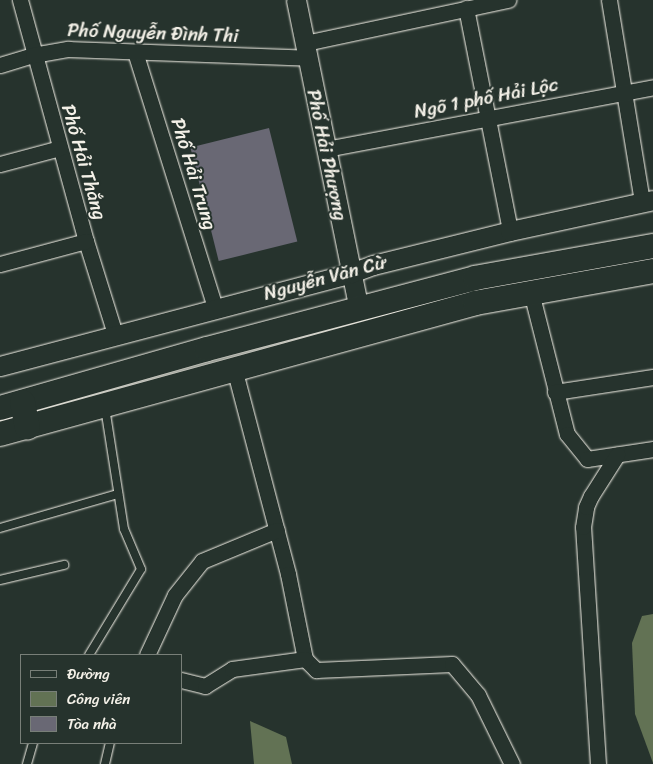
<!DOCTYPE html>
<meta charset="utf-8">
<style>
body{margin:0}
#map{position:relative;width:653px;height:764px;overflow:hidden;background:#26332d;font-family:Sriracha,sans-serif}
div>[style]{position:absolute}
.green>*{inset:0;background:#627254}
.building>*{inset:0;background:#696874;transform-origin:0 0}
.roads{filter:drop-shadow(0 0 1px #f4f1e8) drop-shadow(0 0 1px #f4f1e8)}
.service>*{height:8px;margin:-4px;padding:0 4px;transform-origin:4px;border-radius:4px;background:#26332d}
.minor>*{height:15px;margin:-7.5px;padding:0 7.5px;transform-origin:7.5px;border-radius:7.5px;background:#26332d}
.tertiary>*{height:19px;margin:-9.5px;padding:0 9.5px;transform-origin:9.5px;border-radius:9.5px;background:#26332d}
.primary>*{height:24px;margin:-12px;padding:0 12px;transform-origin:12px;border-radius:12px;background:#26332d}
.trunk>*{height:25px;margin:-12.5px;padding:0 12.5px;transform-origin:12.5px;border-radius:12.5px;background:#26332d}
span{translate:-50% -50%;white-space:nowrap;text-align:center;line-height:1.15;-webkit-text-stroke:4px #26332d;paint-order:stroke}
.street-label{font-size:19px;color:#f4f1e8}
.legend{position:absolute;left:20px;top:654px;width:162px;height:90px;box-sizing:border-box;background:#26332d;border:1px solid #787f78;margin:0;padding:6px 9px;list-style:none;font-size:15px;color:#f4f1e8}
.legend li{display:flex;align-items:center;gap:10px;height:25px}
.legend b{width:25px;border:1px solid #787f78}
</style>
<div id="map">
<div class="green">
<i style="clip-path:polygon(653px 614px,653px 763px,635px 714px,632px 643px,642px 616px)"></i>
<i style="clip-path:polygon(250px 721px,286px 737px,292px 764px,254px 764px)"></i>
</div>
<div class="building">
<i style="left:269px;top:128px;width:117px;height:81px;rotate:76deg"></i>
</div>
<div class="roads">
<div class="service">
<i style="left:0;top:528px;width:123px;rotate:-16.1deg"></i>
<i style="left:0;top:580px;width:66px;rotate:-13.2deg"></i>
<i style="left:89px;top:655px;width:100px;rotate:-58.8deg"></i>
<i style="left:141px;top:569px;width:43px;rotate:-113deg"></i>
<i style="left:124px;top:529px;width:122px;rotate:-98.9deg"></i>
<i style="left:27px;top:764px;width:22px;rotate:-74deg"></i>
<i style="left:105px;top:764px;width:22px;rotate:-77deg"></i>
</div>
<div class="minor">
<i style="left:20px;top:0;width:250px;rotate:74.7deg"></i>
<i style="left:86px;top:241px;width:97px;rotate:72.7deg"></i>
<i style="left:609px;top:0;width:205px;rotate:80.7deg"></i>
<i style="left:466px;top:8px;width:227px;rotate:78.8deg"></i>
<i style="left:305px;top:43px;width:208px;rotate:-12deg"></i>
<i style="left:135px;top:52px;width:268px;rotate:72.6deg"></i>
<i style="left:0;top:65px;width:34px;rotate:-17deg"></i>
<i style="left:33px;top:55px;width:36px;rotate:-10deg"></i>
<i style="left:68px;top:49px;width:240px;rotate:2.1deg"></i>
<i style="left:326px;top:149px;width:333px;rotate:-10.7deg"></i>
<i style="left:0;top:164px;width:62px;rotate:-14.9deg"></i>
<i style="left:0;top:264px;width:89px;rotate:-15deg"></i>
<i style="left:531px;top:292px;width:146px;rotate:75.8deg"></i>
<i style="left:567px;top:434px;width:32px;rotate:51deg"></i>
<i style="left:587px;top:459px;width:67px;rotate:-8.6deg"></i>
<i style="left:234px;top:368px;width:213px;rotate:75.3deg"></i>
<i style="left:288px;top:574px;width:87px;rotate:78.7deg"></i>
<i style="left:305px;top:659px;width:16px;rotate:45deg"></i>
<i style="left:316px;top:670px;width:136px;rotate:-2.5deg"></i>
<i style="left:452px;top:664px;width:40px;rotate:50deg"></i>
<i style="left:478px;top:695px;width:77px;rotate:63.8deg"></i>
<i style="left:555px;top:392px;width:99px;rotate:-8.7deg"></i>
<i style="left:147px;top:655px;width:66px;rotate:-65deg"></i>
<i style="left:175px;top:595px;width:43px;rotate:-51.5deg"></i>
<i style="left:202px;top:561px;width:81px;rotate:-22.5deg"></i>
<i style="left:181px;top:680px;width:25px;rotate:14deg"></i>
<i style="left:205px;top:686px;width:32px;rotate:-32deg"></i>
<i style="left:232px;top:669px;width:74px;rotate:-7.8deg"></i>
<i style="left:598px;top:764px;width:237px;rotate:-93.6deg"></i>
<i style="left:583px;top:527px;width:20px;rotate:-81deg"></i>
<i style="left:586px;top:507px;width:12px;rotate:-66deg"></i>
<i style="left:591px;top:496px;width:49px;rotate:-57.6deg"></i>
</div>
<div class="tertiary">
<i style="left:296px;top:0;width:315px;rotate:78.5deg"></i>
<i style="left:0;top:366px;width:363px;rotate:-14.8deg"></i>
<i style="left:351px;top:273px;width:23px;rotate:-20deg"></i>
<i style="left:373px;top:265px;width:141px;rotate:-13.9deg"></i>
<i style="left:510px;top:231px;width:146px;rotate:-12.2deg"></i>
</div>
<div class="primary">
<i style="left:0;top:408px;width:215px;rotate:-15.9deg"></i>
<i style="left:207px;top:349px;width:277px;rotate:-14.8deg"></i>
<i style="left:475px;top:278px;width:181px;rotate:-10.2deg"></i>
<i style="left:0;top:434px;width:493px;rotate:-15.4deg"></i>
<i style="left:475px;top:303px;width:181px;rotate:-10.2deg"></i>
</div>
<div class="trunk">
<i style="left:22px;top:402px;width:25px;rotate:79deg"></i>
</div>
</div>
<div class="street-label">
<span style="left:153px;top:33px;rotate:2deg">Phố Nguyễn Đình Thi</span>
<span style="left:486px;top:98px;rotate:-11deg">Ngõ 1 phố Hải Lộc</span>
<span style="left:327px;top:155px;rotate:78deg">Phố Hải Phượng</span>
<span style="left:84px;top:162px;rotate:74deg">Phố Hải Thắng</span>
<span style="left:194px;top:174px;rotate:73deg">Phố Hải Trung</span>
<span style="left:325px;top:278px;rotate:-15deg">Nguyễn Văn Cừ</span>
</div>
<ul class="legend">
<li><b style="height:6px;background:#26332d"></b>Đường</li>
<li><b style="height:14px;background:#627254"></b>Công viên</li>
<li><b style="height:14px;background:#696874"></b>Tòa nhà</li>
</ul>
</div>
